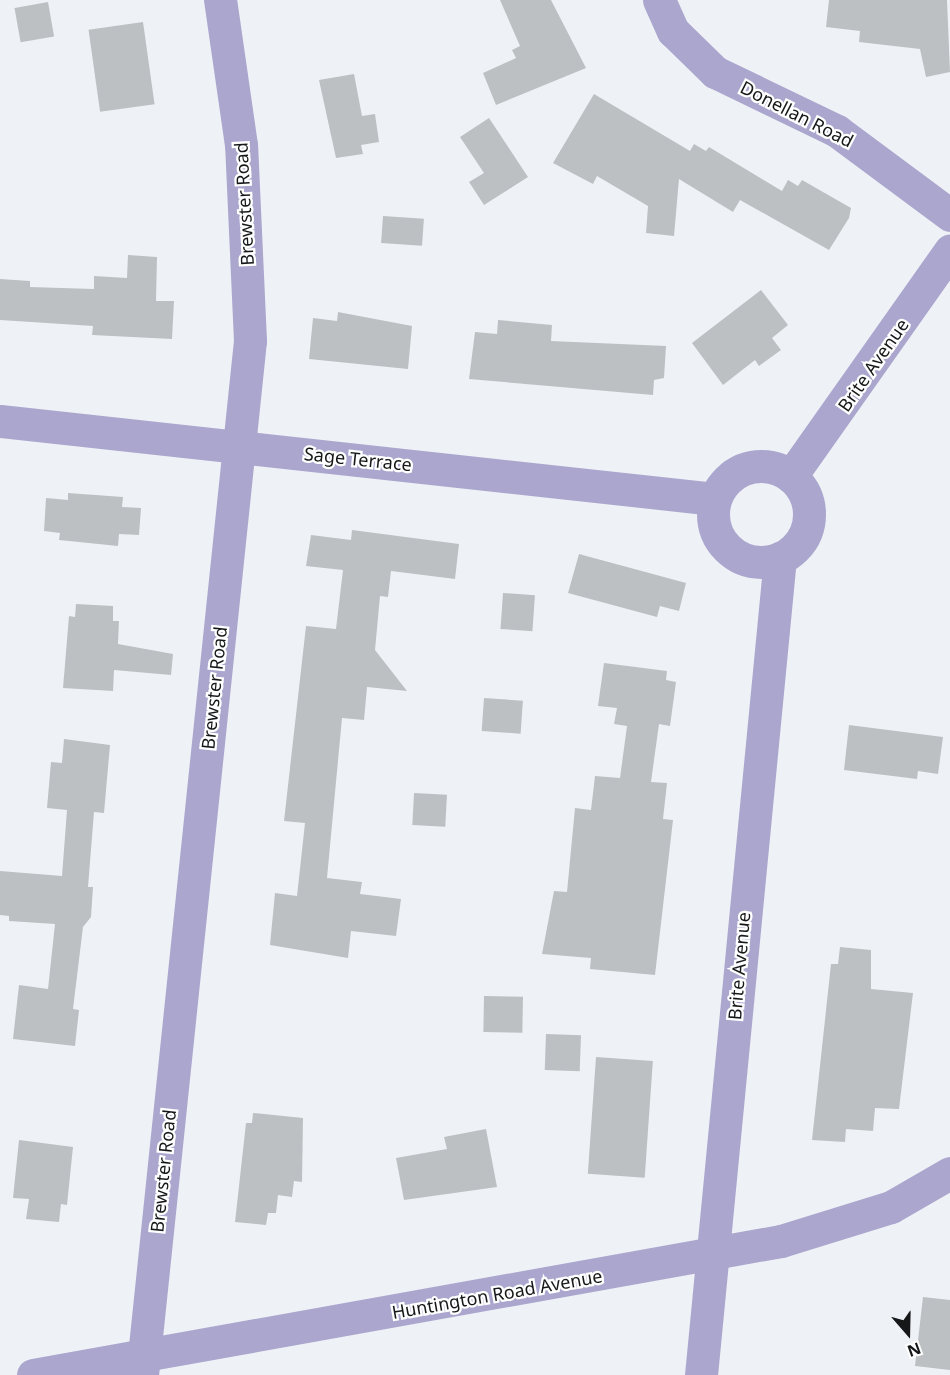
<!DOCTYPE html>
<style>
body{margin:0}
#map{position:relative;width:950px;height:1375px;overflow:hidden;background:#eef2f6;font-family:"Noto Sans",sans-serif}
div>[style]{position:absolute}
.building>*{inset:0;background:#bcc0c3;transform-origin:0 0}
.minor>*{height:33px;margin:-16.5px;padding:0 16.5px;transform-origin:16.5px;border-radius:16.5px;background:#aba6ce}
.minor>.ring{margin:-16.5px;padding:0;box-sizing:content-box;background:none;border:33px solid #aba6ce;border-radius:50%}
span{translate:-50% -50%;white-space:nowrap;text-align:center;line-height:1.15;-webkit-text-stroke:4.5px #fff;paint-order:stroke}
.street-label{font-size:18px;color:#161718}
.north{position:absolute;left:878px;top:1303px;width:60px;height:60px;-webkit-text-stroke:4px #fff;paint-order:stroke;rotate:160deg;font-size:16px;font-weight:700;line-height:24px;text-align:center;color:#161718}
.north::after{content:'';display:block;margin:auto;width:21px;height:27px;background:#161718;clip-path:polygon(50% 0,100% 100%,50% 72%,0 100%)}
</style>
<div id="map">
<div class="building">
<i style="clip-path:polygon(500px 0,551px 0,586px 68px,496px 105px,483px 73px,516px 58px,512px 50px,520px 46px)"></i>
<i style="clip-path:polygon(829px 0,947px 0,950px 72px,926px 77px,920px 49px,859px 42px,860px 31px,826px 27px)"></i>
<i style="left:48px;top:2px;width:35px;height:34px;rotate:80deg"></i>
<i style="left:143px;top:22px;width:83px;height:55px;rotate:82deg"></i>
<i style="clip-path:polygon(354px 74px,362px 116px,375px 114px,379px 142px,361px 145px,363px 154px,336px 158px,319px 80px)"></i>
<i style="clip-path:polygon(594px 94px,690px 151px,694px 144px,706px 151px,709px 147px,782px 191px,788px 180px,798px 186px,802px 180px,851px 208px,849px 218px,829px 250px,740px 200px,733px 212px,679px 179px,674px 236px,646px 233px,648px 206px,597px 176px,593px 184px,553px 163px)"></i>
<i style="clip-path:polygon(489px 118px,528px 177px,484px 205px,469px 182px,484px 173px,460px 137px)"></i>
<i style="left:383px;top:216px;width:41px;height:27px;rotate:4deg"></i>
<i style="clip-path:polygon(128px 255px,157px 257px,156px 301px,174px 301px,172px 339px,92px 335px,93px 326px,0 320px,0 279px,30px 281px,30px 287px,94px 289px,94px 276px,127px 278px)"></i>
<i style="clip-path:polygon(761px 290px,788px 325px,772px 338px,781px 350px,759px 366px,755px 360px,723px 385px,692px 343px)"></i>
<i style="clip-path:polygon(338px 312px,412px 326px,408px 369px,309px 359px,313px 318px,337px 321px)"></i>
<i style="clip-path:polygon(498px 320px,552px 325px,551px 341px,666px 346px,664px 378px,654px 380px,653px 395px,469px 379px,475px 332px,497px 334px)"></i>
<i style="clip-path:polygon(68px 493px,123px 497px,122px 507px,141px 508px,139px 535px,119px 534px,118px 546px,59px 540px,60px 533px,44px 531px,46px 498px,68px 500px)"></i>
<i style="clip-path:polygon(352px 530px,459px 544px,455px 579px,391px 571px,388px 597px,380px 596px,375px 650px,407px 691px,367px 687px,364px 720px,342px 718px,327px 878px,362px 882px,360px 894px,401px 899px,396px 936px,351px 931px,348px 958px,270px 945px,275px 893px,297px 896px,305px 823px,284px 821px,306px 626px,336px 629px,343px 570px,306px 566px,311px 535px,351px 540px)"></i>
<i style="clip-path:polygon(579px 554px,686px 583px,679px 611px,660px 606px,657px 617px,568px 593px)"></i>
<i style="left:503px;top:593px;width:32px;height:36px;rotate:4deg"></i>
<i style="clip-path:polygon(76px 604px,113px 606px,113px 621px,119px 621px,118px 644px,173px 654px,171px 675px,114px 670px,113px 691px,63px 688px,69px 616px,75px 617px)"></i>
<i style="clip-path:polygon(604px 663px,667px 671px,666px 680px,676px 682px,670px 726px,659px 724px,651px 782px,667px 783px,663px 819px,673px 820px,655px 975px,590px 969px,591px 958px,542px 954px,554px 891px,567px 892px,575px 808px,591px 810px,595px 776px,620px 778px,627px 726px,614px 724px,617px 708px,598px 706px)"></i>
<i style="left:484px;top:698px;width:39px;height:33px;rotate:4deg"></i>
<i style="clip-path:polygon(849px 725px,943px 737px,938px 774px,918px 771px,917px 779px,844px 770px)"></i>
<i style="clip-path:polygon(64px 739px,110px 745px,104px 813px,94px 812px,88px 887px,93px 887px,91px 917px,83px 927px,73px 1009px,79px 1010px,75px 1046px,13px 1039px,19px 985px,48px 989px,55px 924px,9px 921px,9px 916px,0 915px,0 871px,62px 876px,67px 810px,47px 808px,51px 762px,62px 763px)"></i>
<i style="left:414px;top:793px;width:33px;height:32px;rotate:3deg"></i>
<i style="clip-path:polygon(840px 947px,871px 950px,871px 989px,913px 993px,899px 1109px,875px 1108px,873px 1131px,846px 1129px,845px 1142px,812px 1140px,831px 964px,838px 964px)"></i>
<i style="left:484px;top:996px;width:39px;height:36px;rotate:1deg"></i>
<i style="left:546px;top:1034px;width:35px;height:36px;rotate:2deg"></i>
<i style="left:596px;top:1057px;width:57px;height:117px;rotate:4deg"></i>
<i style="clip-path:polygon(253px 1113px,303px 1118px,302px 1182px,294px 1181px,292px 1197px,278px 1195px,276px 1213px,268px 1213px,266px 1225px,235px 1222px,246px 1123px,252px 1123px)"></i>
<i style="clip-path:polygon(486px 1129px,497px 1187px,404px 1200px,396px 1158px,447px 1149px,444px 1137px)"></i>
<i style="clip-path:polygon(19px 1140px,73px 1147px,67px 1205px,61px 1204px,59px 1222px,26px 1219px,29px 1199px,13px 1198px)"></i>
<i style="clip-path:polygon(923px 1297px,950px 1300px,950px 1370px,915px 1366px)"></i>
</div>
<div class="minor">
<i style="left:659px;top:0;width:34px;rotate:66deg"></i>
<i style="left:673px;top:31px;width:59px;rotate:44.3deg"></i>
<i style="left:715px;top:72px;width:136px;rotate:25.8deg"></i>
<i style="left:837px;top:131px;width:141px;rotate:36.6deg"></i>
<i style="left:0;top:421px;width:719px;rotate:6.23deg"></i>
<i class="ring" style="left:713px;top:466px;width:63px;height:63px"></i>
<i style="left:791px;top:476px;width:276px;rotate:-54.8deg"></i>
<i style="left:33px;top:1375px;width:760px;rotate:-10.16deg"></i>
<i style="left:781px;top:1241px;width:115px;rotate:-17.2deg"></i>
<i style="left:891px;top:1207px;width:68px;rotate:-30deg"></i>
<i style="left:142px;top:1375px;width:1040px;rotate:-84.04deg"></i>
<i style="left:250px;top:341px;width:196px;rotate:-92.6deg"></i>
<i style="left:241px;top:145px;width:147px;rotate:-98.2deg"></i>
<i style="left:701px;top:1375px;width:821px;rotate:-84.48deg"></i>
</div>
<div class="street-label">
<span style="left:797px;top:114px;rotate:27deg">Donellan Road</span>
<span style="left:244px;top:204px;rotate:-93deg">Brewster Road</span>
<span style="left:873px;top:365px;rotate:-55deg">Brite Avenue</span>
<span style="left:358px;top:459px;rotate:6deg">Sage Terrace</span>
<span style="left:214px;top:688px;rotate:-84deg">Brewster Road</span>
<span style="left:739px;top:966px;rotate:-85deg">Brite Avenue</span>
<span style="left:163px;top:1171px;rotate:-84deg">Brewster Road</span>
<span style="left:497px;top:1294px;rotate:-10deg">Huntington Road Avenue</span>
</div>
<div class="north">N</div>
</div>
